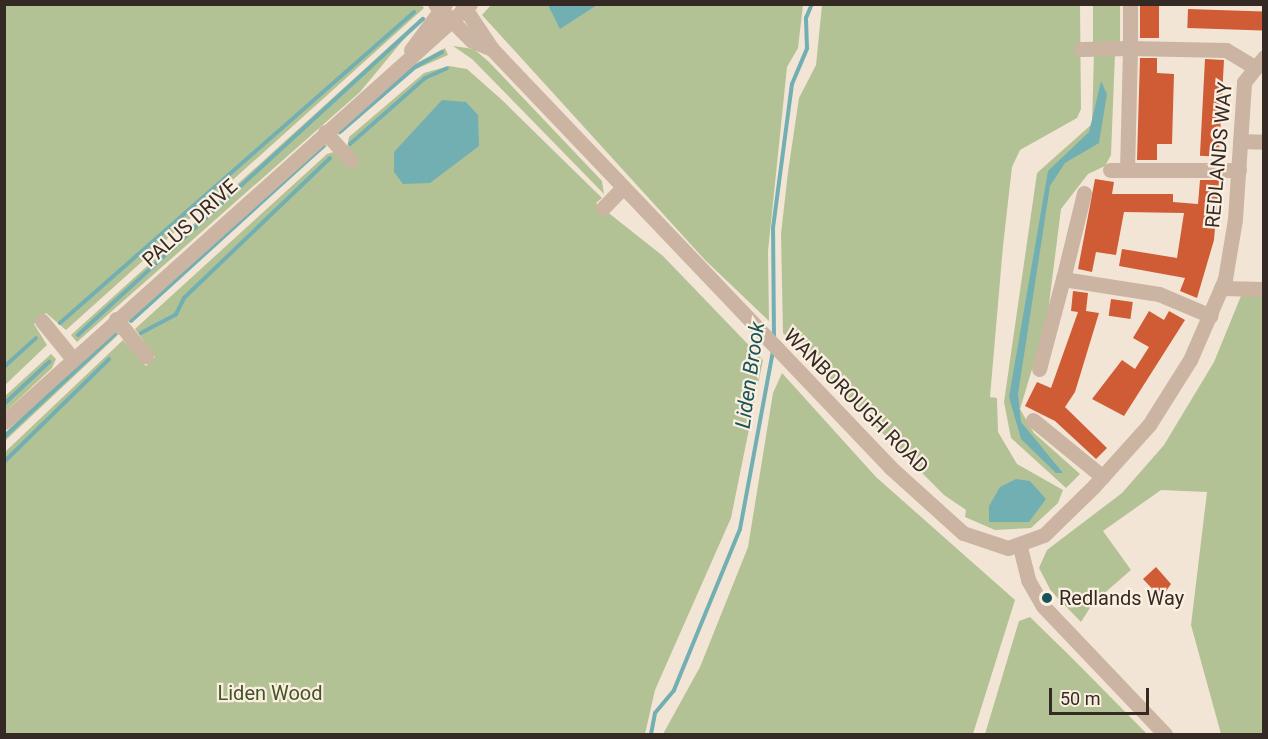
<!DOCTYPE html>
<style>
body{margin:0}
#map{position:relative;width:1268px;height:739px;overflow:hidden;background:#f3e5d5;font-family:Roboto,sans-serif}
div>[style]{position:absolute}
.green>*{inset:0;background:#b3c294;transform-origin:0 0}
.water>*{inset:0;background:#72afb2}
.stream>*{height:4px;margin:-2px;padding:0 2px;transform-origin:2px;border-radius:2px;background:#72afb2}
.building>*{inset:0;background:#d05c36;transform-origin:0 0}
.minor>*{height:15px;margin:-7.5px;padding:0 7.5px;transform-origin:7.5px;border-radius:7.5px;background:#cbb4a1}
.dots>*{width:16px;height:16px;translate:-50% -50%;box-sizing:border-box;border:3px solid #faefe1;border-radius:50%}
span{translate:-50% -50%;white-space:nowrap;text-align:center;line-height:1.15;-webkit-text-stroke:4.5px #faefe1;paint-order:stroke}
.street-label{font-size:20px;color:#352924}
.poi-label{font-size:20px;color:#352924}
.left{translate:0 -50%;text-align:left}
.park-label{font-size:20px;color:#435526}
.water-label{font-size:21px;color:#175459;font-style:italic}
.frame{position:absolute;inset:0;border:6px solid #352924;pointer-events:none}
.scale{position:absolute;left:1049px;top:688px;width:100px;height:27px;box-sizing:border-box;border:3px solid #352924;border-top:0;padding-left:8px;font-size:18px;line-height:21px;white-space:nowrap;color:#352924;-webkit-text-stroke:4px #faefe1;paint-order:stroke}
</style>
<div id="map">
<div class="green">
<i style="clip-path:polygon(421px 4px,424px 8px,66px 330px,46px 313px,34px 324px,47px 345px,5px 385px,4px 5px)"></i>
<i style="clip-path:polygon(492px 4px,803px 5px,798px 48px,787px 67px,768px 251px,769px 321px,705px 260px,482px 15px)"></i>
<i style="clip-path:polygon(822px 5px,1080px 5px,1081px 109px,1077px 118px,1020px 150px,1012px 167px,1003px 246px,990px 397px,997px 398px,998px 432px,1017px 464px,1063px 490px,1058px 503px,1031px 528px,995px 530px,965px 517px,966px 510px,944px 495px,783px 333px,781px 234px,788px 172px,799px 98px,816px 65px)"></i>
<i style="left:1093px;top:5px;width:27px;height:39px"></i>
<i style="clip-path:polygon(423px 16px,360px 92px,77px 342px,71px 335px)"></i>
<i style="clip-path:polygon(453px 46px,474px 49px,489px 62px,602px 181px,604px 194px,472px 59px)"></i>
<i style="clip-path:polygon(445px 48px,448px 55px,414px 70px,339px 135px,336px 132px,411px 66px)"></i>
<i style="clip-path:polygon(1094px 53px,1115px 53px,1111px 155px,1105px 166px,1088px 174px,1061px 209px,1047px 320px,1020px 409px,1034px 433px,1080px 474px,1066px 488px,1011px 438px,1004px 402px,1037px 173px,1092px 124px)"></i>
<i style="clip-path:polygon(449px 66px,467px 69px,502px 100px,602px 198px,596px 203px,663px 256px,763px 360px,731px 518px,655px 690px,645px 734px,5px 734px,5px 452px,123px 340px,146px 366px,155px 357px,135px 329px,327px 154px,347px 148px,349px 137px,424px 73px)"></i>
<i style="clip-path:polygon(324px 143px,327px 146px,128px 320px)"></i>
<i style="clip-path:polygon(1263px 295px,1263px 734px,1221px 734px,1191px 625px,1207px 492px,1161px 490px,1103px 531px,1131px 570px,1093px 603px,1081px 622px,1051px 591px,1039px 568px,1047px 550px,1122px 493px,1164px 445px,1214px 362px,1241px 296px)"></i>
<i style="clip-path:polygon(116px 331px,119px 334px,5px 441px,5px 433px,36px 402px)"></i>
<i style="clip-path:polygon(51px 354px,56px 359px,52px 368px,5px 412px,5px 396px)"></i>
<i style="clip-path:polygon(782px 373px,876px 477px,1015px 600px,973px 734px,663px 734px,700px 667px,748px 547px,773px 393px)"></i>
<i style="clip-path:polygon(1030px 617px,1073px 659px,1147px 734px,985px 734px,1019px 621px)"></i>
</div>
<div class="water">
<i style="clip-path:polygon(548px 5px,548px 4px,597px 5px,560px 29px)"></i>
<i style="clip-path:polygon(1101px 81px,1107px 94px,1099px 143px,1065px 163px,1050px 186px,1018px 394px,1021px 422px,1063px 473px,1056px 473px,1021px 439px,1009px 397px,1048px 171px,1089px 132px)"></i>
<i style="clip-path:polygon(442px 100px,466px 102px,478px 115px,479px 146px,430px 183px,403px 184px,394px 172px,394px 152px)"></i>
<i style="clip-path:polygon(1016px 479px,1030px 481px,1046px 499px,1029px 522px,989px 522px,989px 506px,1000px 487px)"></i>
</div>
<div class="stream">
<i style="left:340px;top:132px;width:99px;rotate:-40.9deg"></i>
<i style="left:415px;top:67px;width:31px;rotate:-29deg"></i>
<i style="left:350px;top:144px;width:100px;rotate:-41.3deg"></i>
<i style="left:425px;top:78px;width:24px;rotate:-24deg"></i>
<i style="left:131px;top:321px;width:260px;rotate:-42.3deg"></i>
<i style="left:60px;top:323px;width:471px;rotate:-41.3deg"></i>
<i style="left:141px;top:333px;width:40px;rotate:-28deg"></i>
<i style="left:176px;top:314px;width:18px;rotate:-63deg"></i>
<i style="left:184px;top:298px;width:202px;rotate:-43.8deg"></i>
<i style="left:78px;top:335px;width:468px;rotate:-42.5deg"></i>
<i style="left:774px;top:338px;width:110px;rotate:-90.5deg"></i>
<i style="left:773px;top:228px;width:145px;rotate:-82.5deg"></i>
<i style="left:792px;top:84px;width:39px;rotate:-67deg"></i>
<i style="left:807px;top:48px;width:30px;rotate:-92deg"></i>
<i style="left:806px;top:18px;width:15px;rotate:-67deg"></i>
<i style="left:4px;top:367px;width:43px;rotate:-42.2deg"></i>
<i style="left:4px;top:404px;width:62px;rotate:-43deg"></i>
<i style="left:4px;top:437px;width:151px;rotate:-42.9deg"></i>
<i style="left:4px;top:462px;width:147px;rotate:-44.4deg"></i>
<i style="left:651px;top:734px;width:21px;rotate:-79deg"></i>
<i style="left:655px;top:713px;width:30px;rotate:-50deg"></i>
<i style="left:674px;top:690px;width:174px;rotate:-67.7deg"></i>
<i style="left:740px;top:529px;width:181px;rotate:-79.5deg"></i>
</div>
<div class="building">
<i style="left:1140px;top:4px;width:19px;height:34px"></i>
<i style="left:1188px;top:9px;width:75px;height:19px;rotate:2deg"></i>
<i style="clip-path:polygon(1140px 58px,1157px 58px,1157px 73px,1174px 74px,1172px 144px,1157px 144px,1157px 160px,1137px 160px)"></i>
<i style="left:1205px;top:59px;width:19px;height:97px;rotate:3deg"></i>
<i style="clip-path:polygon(1095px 179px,1114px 182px,1112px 194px,1173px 194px,1173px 202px,1198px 204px,1200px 180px,1219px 180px,1214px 240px,1197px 298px,1180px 291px,1185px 278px,1119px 266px,1122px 249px,1177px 258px,1184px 213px,1124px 212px,1116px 255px,1096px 252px,1092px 272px,1078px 269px)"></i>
<i style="clip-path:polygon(1073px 291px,1088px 293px,1086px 311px,1099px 313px,1075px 392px,1065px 407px,1107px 448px,1096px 459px,1055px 421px,1025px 406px,1037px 382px,1051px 388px,1078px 312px,1071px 311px)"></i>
<i style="left:1111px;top:299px;width:22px;height:17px;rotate:8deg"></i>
<i style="clip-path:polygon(1149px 311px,1164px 320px,1169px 311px,1185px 320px,1124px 416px,1092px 399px,1122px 360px,1135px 369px,1149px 347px,1133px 338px)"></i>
<i style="clip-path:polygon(1156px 567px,1171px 584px,1161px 598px,1143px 579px)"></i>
</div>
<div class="minor">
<i style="left:435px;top:4px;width:51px;rotate:45deg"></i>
<i style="left:471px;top:40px;width:23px;rotate:23deg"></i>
<i style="left:462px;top:4px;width:54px;rotate:56.3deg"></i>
<i style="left:492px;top:49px;width:579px;rotate:46.4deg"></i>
<i style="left:891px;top:468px;width:97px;rotate:42.1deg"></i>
<i style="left:963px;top:533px;width:47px;rotate:18.4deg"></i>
<i style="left:1008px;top:548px;width:38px;rotate:-20deg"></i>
<i style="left:1044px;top:535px;width:70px;rotate:-44.4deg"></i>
<i style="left:1094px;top:486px;width:82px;rotate:-48deg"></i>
<i style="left:1149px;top:425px;width:77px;rotate:-57.8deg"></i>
<i style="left:1190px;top:360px;width:88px;rotate:-66.6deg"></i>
<i style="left:1225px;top:279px;width:61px;rotate:-80.5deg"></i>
<i style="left:1235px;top:219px;width:137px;rotate:-86.2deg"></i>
<i style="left:1244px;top:82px;width:32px;rotate:-51deg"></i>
<i style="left:1130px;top:4px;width:44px;rotate:90deg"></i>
<i style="left:1130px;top:48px;width:96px;rotate:1.2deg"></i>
<i style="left:1226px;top:50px;width:31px;rotate:31deg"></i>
<i style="left:1081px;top:49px;width:49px;rotate:-1.2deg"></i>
<i style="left:1130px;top:48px;width:122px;rotate:91.4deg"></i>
<i style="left:411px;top:50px;width:57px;rotate:-53.5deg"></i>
<i style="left:325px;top:132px;width:39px;rotate:48deg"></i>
<i style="left:1240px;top:141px;width:24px;rotate:2deg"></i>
<i style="left:1110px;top:170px;width:129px"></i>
<i style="left:1084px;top:193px;width:89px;rotate:103.7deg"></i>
<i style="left:1063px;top:279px;width:97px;rotate:8.9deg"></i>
<i style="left:1159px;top:294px;width:56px;rotate:22.9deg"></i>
<i style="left:603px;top:208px;width:29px;rotate:-46deg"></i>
<i style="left:1221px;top:288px;width:43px;rotate:1.3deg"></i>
<i style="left:116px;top:319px;width:48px;rotate:51deg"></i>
<i style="left:42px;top:321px;width:49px;rotate:50.8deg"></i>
<i style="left:1039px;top:369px;width:93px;rotate:-75.1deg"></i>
<i style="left:1033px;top:420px;width:90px;rotate:39.2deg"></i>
<i style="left:4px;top:422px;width:626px;rotate:-41.89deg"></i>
<i style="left:1020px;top:547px;width:34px;rotate:76deg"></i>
<i style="left:1028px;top:580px;width:30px;rotate:60deg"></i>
<i style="left:1043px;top:606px;width:177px;rotate:46.4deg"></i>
</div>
<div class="dots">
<i style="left:1047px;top:598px;background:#175459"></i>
</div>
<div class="street-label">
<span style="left:1219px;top:155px;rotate:-85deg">REDLANDS WAY</span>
<span style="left:190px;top:223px;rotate:-42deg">PALUS DRIVE</span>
<span style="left:856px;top:401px;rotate:45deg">WANBOROUGH ROAD</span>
</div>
<div class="poi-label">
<span class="left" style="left:1059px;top:598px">Redlands Way</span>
</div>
<div class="park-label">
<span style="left:270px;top:693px">Liden Wood</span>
</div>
<div class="water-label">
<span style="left:750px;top:375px;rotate:-82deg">Liden Brook</span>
</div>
<div class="frame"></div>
<div class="scale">50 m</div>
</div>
